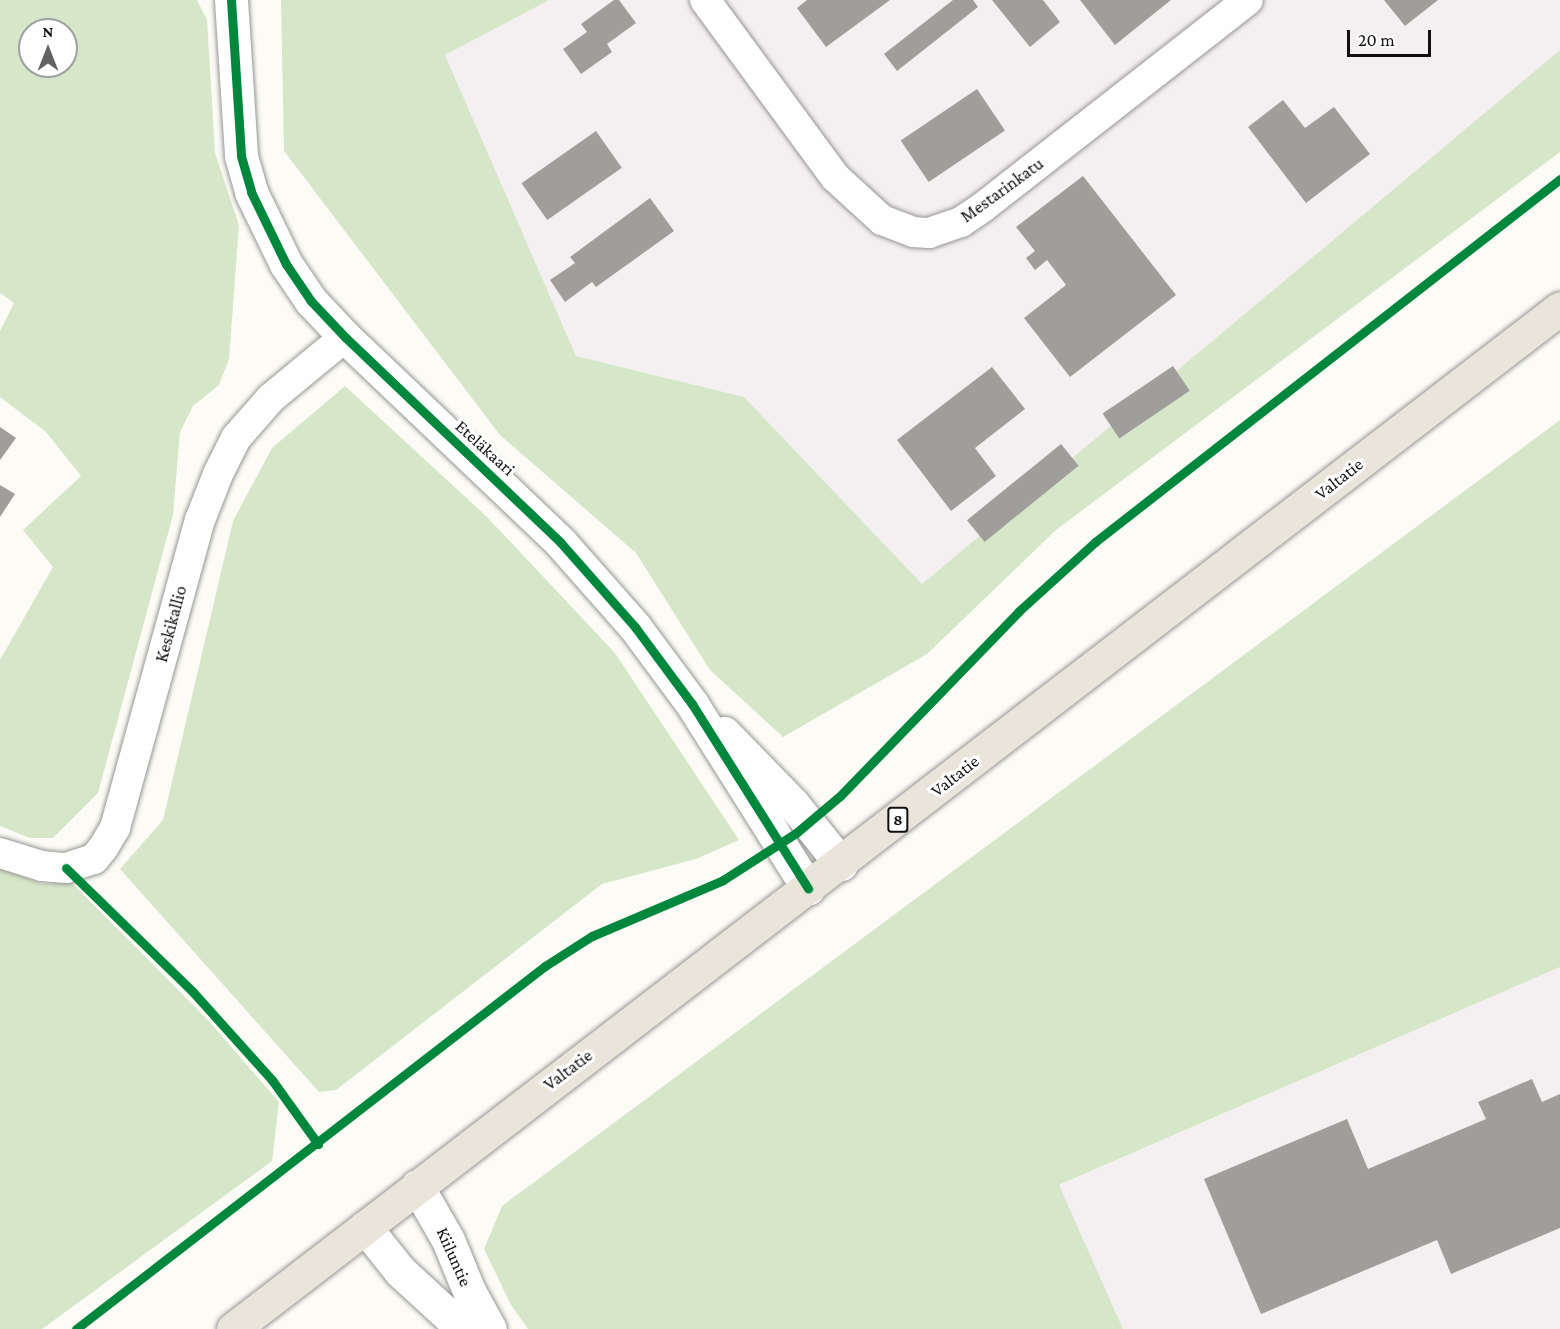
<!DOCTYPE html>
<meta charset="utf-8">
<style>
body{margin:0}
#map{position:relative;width:1560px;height:1329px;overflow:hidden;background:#fcfbf6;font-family:"Crimson Pro",serif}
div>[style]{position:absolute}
.industrial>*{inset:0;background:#f4eff1}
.forest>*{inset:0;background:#d6e6c8}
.building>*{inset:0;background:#a09e9b;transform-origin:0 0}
.roads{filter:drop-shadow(0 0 2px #969694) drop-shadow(0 0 2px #969694)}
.minor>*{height:30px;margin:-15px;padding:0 15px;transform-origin:15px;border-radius:15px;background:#fffefe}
.tertiary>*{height:33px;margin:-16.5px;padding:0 16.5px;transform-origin:16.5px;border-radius:16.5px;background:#fffefe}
.trunk>*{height:33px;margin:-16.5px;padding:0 16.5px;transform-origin:16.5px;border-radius:16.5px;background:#eae5da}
.cycleway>*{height:9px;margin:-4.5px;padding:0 4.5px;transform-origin:4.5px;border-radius:4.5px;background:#00873e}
span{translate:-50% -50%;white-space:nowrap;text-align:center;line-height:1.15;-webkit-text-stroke:6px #fff;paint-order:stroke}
.shield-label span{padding:2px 4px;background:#fff;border:2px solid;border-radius:4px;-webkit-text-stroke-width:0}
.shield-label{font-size:16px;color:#101010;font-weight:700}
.street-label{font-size:18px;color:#101010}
.north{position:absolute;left:18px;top:18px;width:60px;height:60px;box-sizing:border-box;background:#fff;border:2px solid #9f9f9f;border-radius:50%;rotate:0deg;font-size:16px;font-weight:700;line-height:24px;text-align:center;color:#101010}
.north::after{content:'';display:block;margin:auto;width:21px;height:27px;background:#636260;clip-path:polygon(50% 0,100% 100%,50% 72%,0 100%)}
.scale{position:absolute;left:1347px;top:30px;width:84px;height:27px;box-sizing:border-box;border:3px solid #101010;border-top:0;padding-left:8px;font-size:18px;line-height:21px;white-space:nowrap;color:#101010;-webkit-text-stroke:4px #fff;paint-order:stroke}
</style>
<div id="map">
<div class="industrial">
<i style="clip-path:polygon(549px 0,1560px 0,1560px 50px,922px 584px,744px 397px,576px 356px,444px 54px)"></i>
<i style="clip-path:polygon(1560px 967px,1560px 1329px,1123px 1329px,1058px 1186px)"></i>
</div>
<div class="forest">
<i style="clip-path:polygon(evenodd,0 0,197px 0,207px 20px,215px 153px,239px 225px,229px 359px,219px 385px,193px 406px,180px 432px,173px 515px,98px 793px,53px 838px,30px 838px,0 826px,0 660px,53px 567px,23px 530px,81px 476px,46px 432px,0 397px,0 331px,14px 303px,0 293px,0 0,30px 30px,66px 30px,66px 66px,30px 66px,30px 30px)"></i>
<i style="clip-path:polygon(281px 0,549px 0,445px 55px,576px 356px,744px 397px,922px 584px,1560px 50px,1560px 152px,1056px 530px,927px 654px,783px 737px,710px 670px,636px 553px,500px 435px,284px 151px)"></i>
<i style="clip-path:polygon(345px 386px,486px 516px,615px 653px,739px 840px,696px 859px,602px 884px,336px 1090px,319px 1092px,120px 869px,163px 820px,233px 521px,272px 448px)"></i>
<i style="clip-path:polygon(1560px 420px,1560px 967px,1059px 1185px,1123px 1329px,528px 1329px,511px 1305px,484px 1249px,502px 1206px)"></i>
<i style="clip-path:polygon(0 868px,43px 884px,71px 882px,208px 1020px,279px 1102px,272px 1161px,42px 1329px,0 1329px)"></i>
</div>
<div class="building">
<i style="clip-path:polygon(614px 0,619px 0,636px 23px,607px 44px,612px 52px,581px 74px,563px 49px,587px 32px,581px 24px)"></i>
<i style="clip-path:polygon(807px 0,890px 0,826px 47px,797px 8px)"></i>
<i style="clip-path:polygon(953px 0,973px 0,978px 7px,897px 71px,884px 54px)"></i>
<i style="clip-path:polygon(992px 0,1043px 0,1060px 22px,1030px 47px)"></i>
<i style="clip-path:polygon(1080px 0,1171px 0,1115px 45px)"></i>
<i style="clip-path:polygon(1384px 0,1438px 0,1405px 26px)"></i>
<i style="left:977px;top:89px;width:50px;height:92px;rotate:56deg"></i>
<i style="clip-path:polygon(1283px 100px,1305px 128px,1334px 107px,1370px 154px,1306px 203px,1248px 127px)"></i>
<i style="left:596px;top:131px;width:45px;height:91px;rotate:55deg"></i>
<i style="clip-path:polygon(1083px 176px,1176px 295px,1070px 377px,1024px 318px,1066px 285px,1047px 260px,1035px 270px,1026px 258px,1035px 251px,1016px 227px)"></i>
<i style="clip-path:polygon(650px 198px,674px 231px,596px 287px,592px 282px,565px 302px,550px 280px,575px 263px,570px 257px)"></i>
<i style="left:1173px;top:366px;width:30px;height:85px;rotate:56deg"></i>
<i style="clip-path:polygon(992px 367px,1025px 409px,975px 448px,996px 476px,951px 511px,897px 440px)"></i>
<i style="clip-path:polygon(0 427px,16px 438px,0 460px)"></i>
<i style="left:1061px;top:444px;width:28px;height:121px;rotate:51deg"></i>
<i style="clip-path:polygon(0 485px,15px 494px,0 517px)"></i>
<i style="clip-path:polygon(1532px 1079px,1542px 1102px,1560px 1094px,1560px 1228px,1451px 1274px,1437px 1240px,1261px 1314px,1204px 1179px,1347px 1119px,1368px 1169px,1486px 1119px,1478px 1102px)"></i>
</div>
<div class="roads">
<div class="minor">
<i style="left:705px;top:0;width:220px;rotate:53.7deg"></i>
<i style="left:835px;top:177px;width:64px;rotate:42.5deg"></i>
<i style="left:882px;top:220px;width:33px;rotate:21deg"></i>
<i style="left:913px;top:232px;width:16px;rotate:4deg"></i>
<i style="left:929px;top:233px;width:34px;rotate:-19deg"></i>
<i style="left:961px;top:222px;width:27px;rotate:-34deg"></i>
<i style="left:983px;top:207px;width:336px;rotate:-38deg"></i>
<i style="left:0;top:853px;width:44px;rotate:17.2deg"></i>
<i style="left:42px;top:866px;width:24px;rotate:5deg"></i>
<i style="left:66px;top:868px;width:29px;rotate:-18deg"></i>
<i style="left:94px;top:859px;width:14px;rotate:-51deg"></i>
<i style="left:103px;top:848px;width:23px;rotate:-59deg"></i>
<i style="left:115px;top:828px;width:320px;rotate:-74.6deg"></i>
<i style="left:200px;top:520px;width:49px;rotate:-68.6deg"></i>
<i style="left:218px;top:474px;width:40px;rotate:-63.4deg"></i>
<i style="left:236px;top:438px;width:53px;rotate:-48.8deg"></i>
<i style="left:271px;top:398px;width:96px;rotate:-39.5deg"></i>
</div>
<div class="tertiary">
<i style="left:231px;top:0;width:156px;rotate:86.3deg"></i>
<i style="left:241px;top:156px;width:37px;rotate:74deg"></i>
<i style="left:251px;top:192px;width:80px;rotate:64.1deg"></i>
<i style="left:286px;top:264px;width:45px;rotate:56deg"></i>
<i style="left:311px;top:301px;width:50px;rotate:46.6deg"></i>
<i style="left:345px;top:337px;width:298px;rotate:43.6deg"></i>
<i style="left:561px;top:543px;width:112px;rotate:48.6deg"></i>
<i style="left:635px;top:627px;width:96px;rotate:53.5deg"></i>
<i style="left:692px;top:704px;width:218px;rotate:57.8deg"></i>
<i style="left:724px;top:733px;width:99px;rotate:45.8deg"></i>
<i style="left:793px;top:804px;width:77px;rotate:51.3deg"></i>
<i style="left:417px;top:1186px;width:62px;rotate:60.1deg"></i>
<i style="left:448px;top:1240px;width:55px;rotate:67.6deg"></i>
<i style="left:469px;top:1291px;width:43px;rotate:61.1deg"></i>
<i style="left:365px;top:1227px;width:56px;rotate:51.5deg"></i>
<i style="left:400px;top:1271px;width:86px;rotate:42.6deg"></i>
</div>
<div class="trunk">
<i style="left:233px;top:1329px;width:1674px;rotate:-37.57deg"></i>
</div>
</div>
<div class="cycleway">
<i style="left:231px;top:0;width:156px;rotate:86.3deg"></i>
<i style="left:241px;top:156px;width:37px;rotate:74deg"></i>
<i style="left:251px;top:192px;width:80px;rotate:64.1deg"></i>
<i style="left:286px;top:264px;width:45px;rotate:56deg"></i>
<i style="left:311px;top:301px;width:50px;rotate:46.6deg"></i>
<i style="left:345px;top:337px;width:298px;rotate:43.6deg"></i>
<i style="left:561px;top:543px;width:112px;rotate:48.6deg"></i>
<i style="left:635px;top:627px;width:96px;rotate:53.5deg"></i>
<i style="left:692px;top:704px;width:218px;rotate:57.8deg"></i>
<i style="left:66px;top:868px;width:177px;rotate:44.3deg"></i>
<i style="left:193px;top:992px;width:118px;rotate:48.1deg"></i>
<i style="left:272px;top:1080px;width:79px;rotate:54.3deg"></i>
<i style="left:76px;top:1329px;width:593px;rotate:-37.74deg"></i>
<i style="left:545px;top:966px;width:56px;rotate:-32.6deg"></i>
<i style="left:592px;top:936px;width:142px;rotate:-23.1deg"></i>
<i style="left:723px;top:880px;width:87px;rotate:-32.8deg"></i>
<i style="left:796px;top:833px;width:57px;rotate:-40.1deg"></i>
<i style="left:840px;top:796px;width:257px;rotate:-45.9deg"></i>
<i style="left:1019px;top:611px;width:103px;rotate:-42.2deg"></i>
<i style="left:1095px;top:542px;width:590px;rotate:-37.98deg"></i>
</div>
<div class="shield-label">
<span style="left:898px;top:820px">8</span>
</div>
<div class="street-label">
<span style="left:1002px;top:190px;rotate:-36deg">Mestarinkatu</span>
<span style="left:485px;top:448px;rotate:42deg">Eteläkaari</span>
<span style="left:1339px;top:479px;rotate:-38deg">Valtatie</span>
<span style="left:171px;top:624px;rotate:-75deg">Keskikallio</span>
<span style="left:955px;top:776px;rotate:-38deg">Valtatie</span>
<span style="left:568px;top:1070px;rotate:-37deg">Valtatie</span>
<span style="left:454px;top:1257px;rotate:66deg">Kiiluntie</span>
</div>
<div class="north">N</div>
<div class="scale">20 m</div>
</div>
